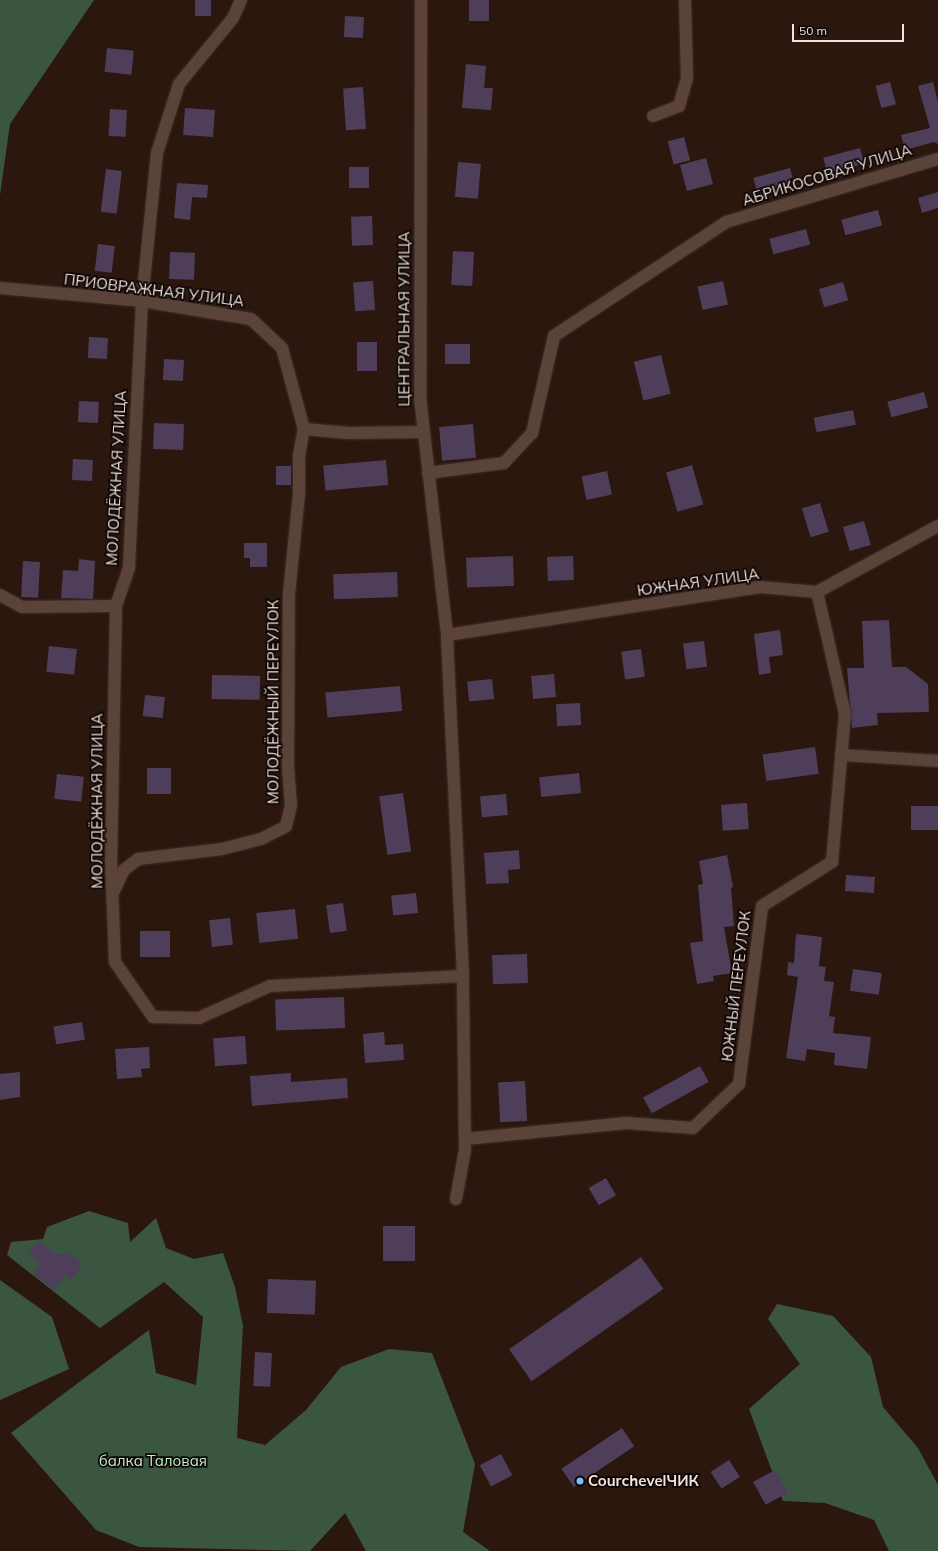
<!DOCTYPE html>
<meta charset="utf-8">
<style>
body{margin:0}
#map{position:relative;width:938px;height:1551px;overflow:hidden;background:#2b170e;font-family:Mulish,sans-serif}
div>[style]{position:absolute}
.forest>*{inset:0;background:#3a5640}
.building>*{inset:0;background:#4e3e5a;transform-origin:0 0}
.roads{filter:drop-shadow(0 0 1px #3f302c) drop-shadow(0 0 1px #3f302c)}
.street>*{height:12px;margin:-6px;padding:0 6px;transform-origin:6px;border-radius:6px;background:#5b433a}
.secondary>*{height:12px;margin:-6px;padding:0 6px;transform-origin:6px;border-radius:6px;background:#5b433a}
.dots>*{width:11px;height:11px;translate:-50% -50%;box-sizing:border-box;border:2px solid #0d0503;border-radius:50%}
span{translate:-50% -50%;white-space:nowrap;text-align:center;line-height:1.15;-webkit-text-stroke:3.5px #0d0503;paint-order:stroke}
.street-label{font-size:15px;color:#f2e3dd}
.park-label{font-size:15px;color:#bcf2c7}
.poi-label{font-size:15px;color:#f2e3dd;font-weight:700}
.left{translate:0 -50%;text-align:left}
.scale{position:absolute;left:792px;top:24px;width:112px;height:18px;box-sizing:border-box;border:2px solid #f2e3dd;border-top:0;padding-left:5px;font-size:12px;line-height:14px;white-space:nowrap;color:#f2e3dd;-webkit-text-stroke:3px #0d0503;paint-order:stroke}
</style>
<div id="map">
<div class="forest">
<i style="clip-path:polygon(0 0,94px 0,10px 124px,0 195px)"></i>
<i style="clip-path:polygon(89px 1211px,128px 1223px,130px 1242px,156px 1218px,166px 1248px,194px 1259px,223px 1253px,235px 1287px,243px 1326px,237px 1438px,265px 1445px,306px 1410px,341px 1367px,389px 1349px,432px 1353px,475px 1464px,463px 1532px,490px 1551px,366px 1551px,345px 1513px,310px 1551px,139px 1547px,96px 1530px,11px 1433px,149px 1330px,156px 1373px,196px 1385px,203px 1317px,164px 1282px,100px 1328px,7px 1255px,11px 1242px,43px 1239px,47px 1227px)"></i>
<i style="clip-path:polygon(0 1280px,52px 1317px,69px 1369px,0 1400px)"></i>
<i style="clip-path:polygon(777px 1304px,833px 1316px,871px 1357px,883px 1407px,918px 1448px,938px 1485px,938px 1551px,889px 1551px,874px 1520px,825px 1503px,783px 1501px,749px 1409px,800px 1364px,768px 1319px)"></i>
</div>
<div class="building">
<i style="left:195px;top:0;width:16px;height:16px"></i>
<i style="left:469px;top:0;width:20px;height:21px"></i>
<i style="left:345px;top:16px;width:19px;height:21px;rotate:3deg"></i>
<i style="left:107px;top:48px;width:27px;height:24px;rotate:6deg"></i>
<i style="clip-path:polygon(466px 64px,486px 66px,484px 88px,493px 88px,491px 110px,462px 108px)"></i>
<i style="left:890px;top:82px;width:23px;height:15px;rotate:75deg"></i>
<i style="clip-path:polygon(933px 82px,938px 102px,938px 144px,934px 142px,905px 150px,901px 135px,930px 128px,918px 86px)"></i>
<i style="left:363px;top:87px;width:42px;height:20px;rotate:86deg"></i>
<i style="left:185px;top:108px;width:30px;height:27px;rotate:4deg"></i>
<i style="left:110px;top:109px;width:17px;height:27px;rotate:3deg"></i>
<i style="left:684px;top:137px;width:24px;height:17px;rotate:75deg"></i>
<i style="left:860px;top:148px;width:16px;height:38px;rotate:75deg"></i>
<i style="left:706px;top:158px;width:27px;height:27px;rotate:75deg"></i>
<i style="left:458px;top:162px;width:23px;height:35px;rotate:5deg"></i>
<i style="left:369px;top:167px;width:21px;height:20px;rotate:90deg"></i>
<i style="left:790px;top:168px;width:16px;height:38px;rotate:75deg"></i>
<i style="left:106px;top:169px;width:16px;height:43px;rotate:7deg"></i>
<i style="clip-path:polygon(177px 183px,208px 185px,207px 198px,192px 197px,190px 220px,174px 218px)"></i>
<i style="clip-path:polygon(938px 192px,938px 208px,922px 213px,918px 198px)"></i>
<i style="left:878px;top:210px;width:16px;height:38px;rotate:75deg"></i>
<i style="left:372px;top:216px;width:29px;height:21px;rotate:88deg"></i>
<i style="left:806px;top:229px;width:16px;height:38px;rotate:75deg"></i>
<i style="left:98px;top:244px;width:17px;height:27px;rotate:7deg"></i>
<i style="left:453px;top:251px;width:21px;height:34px;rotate:3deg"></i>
<i style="left:170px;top:252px;width:25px;height:27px;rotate:2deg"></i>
<i style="left:373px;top:281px;width:29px;height:20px;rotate:86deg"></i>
<i style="left:723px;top:281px;width:24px;height:26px;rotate:78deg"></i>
<i style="left:843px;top:282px;width:19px;height:25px;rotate:74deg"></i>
<i style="left:89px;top:337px;width:19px;height:21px;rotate:3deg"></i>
<i style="left:357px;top:342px;width:20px;height:29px"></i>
<i style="left:470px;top:344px;width:20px;height:25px;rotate:90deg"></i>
<i style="left:661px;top:355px;width:40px;height:28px;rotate:76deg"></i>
<i style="left:164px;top:359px;width:20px;height:21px;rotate:3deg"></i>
<i style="left:924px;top:392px;width:16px;height:38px;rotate:75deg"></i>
<i style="left:79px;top:401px;width:20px;height:21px;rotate:3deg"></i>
<i style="left:853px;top:410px;width:15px;height:40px;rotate:79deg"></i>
<i style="left:154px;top:423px;width:30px;height:26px;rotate:2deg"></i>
<i style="left:473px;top:424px;width:34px;height:34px;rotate:85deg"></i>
<i style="left:73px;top:459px;width:20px;height:21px;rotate:3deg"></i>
<i style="left:386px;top:460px;width:25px;height:63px;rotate:85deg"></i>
<i style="left:692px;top:465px;width:41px;height:27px;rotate:74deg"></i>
<i style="left:276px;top:466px;width:15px;height:19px"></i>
<i style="left:607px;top:471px;width:24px;height:26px;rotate:78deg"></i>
<i style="left:820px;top:503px;width:30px;height:19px;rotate:73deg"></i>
<i style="left:864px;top:521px;width:25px;height:22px;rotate:74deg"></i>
<i style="clip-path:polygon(244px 543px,267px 543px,267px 567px,250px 567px,250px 558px,244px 558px)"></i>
<i style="left:513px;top:556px;width:30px;height:47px;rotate:88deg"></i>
<i style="left:573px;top:556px;width:24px;height:26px;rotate:88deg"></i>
<i style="clip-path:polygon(79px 559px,95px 561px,93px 599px,61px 598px,63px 570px,78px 571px)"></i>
<i style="left:23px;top:561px;width:17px;height:36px;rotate:3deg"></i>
<i style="left:397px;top:572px;width:25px;height:64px;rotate:88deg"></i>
<i style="clip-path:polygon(889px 620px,892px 667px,906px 667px,928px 684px,929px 712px,877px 713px,878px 725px,852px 728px,847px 668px,864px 668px,862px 621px)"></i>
<i style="clip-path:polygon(780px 630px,783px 655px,769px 657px,771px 673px,759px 675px,754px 634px)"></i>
<i style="left:704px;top:641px;width:26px;height:21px;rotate:83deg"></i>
<i style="left:49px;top:646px;width:28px;height:26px;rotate:6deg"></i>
<i style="left:641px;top:649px;width:28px;height:20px;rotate:82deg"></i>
<i style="left:554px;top:674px;width:23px;height:23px;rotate:85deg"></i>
<i style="left:212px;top:675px;width:48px;height:24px;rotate:1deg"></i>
<i style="left:492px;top:679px;width:20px;height:25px;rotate:84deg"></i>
<i style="left:400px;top:686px;width:25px;height:75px;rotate:85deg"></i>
<i style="left:145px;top:695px;width:20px;height:21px;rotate:6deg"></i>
<i style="left:580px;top:703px;width:22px;height:24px;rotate:87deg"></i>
<i style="left:815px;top:747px;width:27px;height:53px;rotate:82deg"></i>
<i style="left:147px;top:768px;width:24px;height:26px"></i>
<i style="left:579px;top:773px;width:20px;height:40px;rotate:84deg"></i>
<i style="left:57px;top:774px;width:27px;height:25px;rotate:6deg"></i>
<i style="left:403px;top:793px;width:59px;height:24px;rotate:82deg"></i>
<i style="left:506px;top:794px;width:21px;height:26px;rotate:85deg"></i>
<i style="left:747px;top:803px;width:26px;height:26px;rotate:86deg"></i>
<i style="left:911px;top:806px;width:27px;height:24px"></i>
<i style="clip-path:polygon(519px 850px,520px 869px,508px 870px,509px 883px,486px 884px,484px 853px)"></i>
<i style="clip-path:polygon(727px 855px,733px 887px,731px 888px,734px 926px,724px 927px,732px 973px,713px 976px,714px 981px,697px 984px,690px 943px,703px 941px,698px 885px,703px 884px,699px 861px)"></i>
<i style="left:846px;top:875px;width:29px;height:16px;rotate:4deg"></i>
<i style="left:416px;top:893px;width:20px;height:25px;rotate:84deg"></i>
<i style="left:343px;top:903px;width:28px;height:17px;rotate:82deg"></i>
<i style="left:295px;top:909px;width:30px;height:39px;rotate:84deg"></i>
<i style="left:230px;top:918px;width:27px;height:21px;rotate:84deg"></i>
<i style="left:140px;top:931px;width:30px;height:26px"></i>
<i style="clip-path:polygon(796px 934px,822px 937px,819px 966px,826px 967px,824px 981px,834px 982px,829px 1016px,835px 1017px,833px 1033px,871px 1037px,867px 1069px,834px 1065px,835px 1053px,807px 1049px,805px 1061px,786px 1058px,798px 977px,787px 975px,788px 962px,794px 963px)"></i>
<i style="left:527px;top:954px;width:29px;height:35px;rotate:88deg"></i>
<i style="left:853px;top:969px;width:29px;height:22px;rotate:8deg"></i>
<i style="left:344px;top:997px;width:31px;height:69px;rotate:88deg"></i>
<i style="left:82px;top:1022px;width:18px;height:29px;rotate:81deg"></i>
<i style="clip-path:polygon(384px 1032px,385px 1045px,403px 1044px,404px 1060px,365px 1063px,363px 1034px)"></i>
<i style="left:245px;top:1036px;width:28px;height:32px;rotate:86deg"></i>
<i style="clip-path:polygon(149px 1047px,150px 1068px,141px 1069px,142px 1077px,117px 1079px,115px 1049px)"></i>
<i style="left:700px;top:1066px;width:18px;height:65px;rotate:61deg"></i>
<i style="clip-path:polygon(20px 1072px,20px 1097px,0 1100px,0 1074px)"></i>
<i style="clip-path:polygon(291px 1073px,291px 1082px,347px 1078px,348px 1098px,252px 1106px,250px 1076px)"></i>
<i style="left:525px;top:1081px;width:40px;height:27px;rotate:87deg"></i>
<i style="left:606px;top:1178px;width:20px;height:20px;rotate:60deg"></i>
<i style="left:415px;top:1226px;width:35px;height:32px;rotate:90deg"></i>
<i style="clip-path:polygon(38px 1241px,57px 1255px,67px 1252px,83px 1264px,71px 1280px,65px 1275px,54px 1290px,33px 1274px,40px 1264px,28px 1254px)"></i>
<i style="left:641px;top:1257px;width:39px;height:161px;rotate:55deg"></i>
<i style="left:268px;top:1279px;width:48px;height:34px;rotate:2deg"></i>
<i style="left:255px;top:1352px;width:17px;height:34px;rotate:3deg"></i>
<i style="left:622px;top:1428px;width:22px;height:73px;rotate:56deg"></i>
<i style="left:501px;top:1454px;width:24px;height:24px;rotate:62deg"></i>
<i style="left:729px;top:1460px;width:20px;height:22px;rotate:57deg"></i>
<i style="left:775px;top:1470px;width:26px;height:25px;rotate:61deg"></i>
</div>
<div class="roads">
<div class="street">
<i style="left:241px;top:0;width:20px;rotate:114deg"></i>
<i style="left:233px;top:18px;width:85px;rotate:129.3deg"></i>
<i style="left:179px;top:84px;width:72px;rotate:107.7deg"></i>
<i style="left:157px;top:153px;width:149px;rotate:95.8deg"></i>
<i style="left:142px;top:301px;width:267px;rotate:92.8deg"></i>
<i style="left:129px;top:568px;width:40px;rotate:108.9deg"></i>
<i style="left:116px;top:606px;width:253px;rotate:91.1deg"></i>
<i style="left:111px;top:859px;width:103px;rotate:87.8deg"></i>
<i style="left:115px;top:962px;width:67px;rotate:55.4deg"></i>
<i style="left:153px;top:1017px;width:46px;rotate:1.2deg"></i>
<i style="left:199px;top:1018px;width:78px;rotate:-24.3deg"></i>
<i style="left:270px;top:986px;width:193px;rotate:-3deg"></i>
<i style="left:653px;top:116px;width:28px;rotate:-21deg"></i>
<i style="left:679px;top:106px;width:29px;rotate:-74deg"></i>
<i style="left:687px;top:78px;width:78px;rotate:-91.5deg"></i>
<i style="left:0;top:288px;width:143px;rotate:5.2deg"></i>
<i style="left:142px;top:301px;width:110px;rotate:9.4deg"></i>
<i style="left:251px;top:319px;width:42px;rotate:43.1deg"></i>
<i style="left:282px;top:348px;width:84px;rotate:74.8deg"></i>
<i style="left:304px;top:429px;width:45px;rotate:5.1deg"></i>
<i style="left:349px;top:433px;width:73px;rotate:-0.8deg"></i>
<i style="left:428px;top:473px;width:77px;rotate:-7.5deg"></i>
<i style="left:504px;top:463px;width:41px;rotate:-47deg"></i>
<i style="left:532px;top:433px;width:99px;rotate:-77.2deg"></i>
<i style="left:554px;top:336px;width:206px;rotate:-33.5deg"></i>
<i style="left:726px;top:222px;width:221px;rotate:-16.6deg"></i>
<i style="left:0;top:595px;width:25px;rotate:29deg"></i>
<i style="left:22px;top:607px;width:94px;rotate:-0.6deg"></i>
<i style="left:841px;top:755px;width:97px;rotate:3.5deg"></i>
<i style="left:114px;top:891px;width:23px;rotate:-65deg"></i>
<i style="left:124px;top:870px;width:18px;rotate:-38deg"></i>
<i style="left:138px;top:859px;width:85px;rotate:-6.8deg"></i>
<i style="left:222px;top:849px;width:40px;rotate:-14.4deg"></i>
<i style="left:261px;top:839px;width:28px;rotate:-27deg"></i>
<i style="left:286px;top:826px;width:21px;rotate:-76deg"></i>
<i style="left:291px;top:806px;width:40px;rotate:-94.3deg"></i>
<i style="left:288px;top:766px;width:172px;rotate:-89.7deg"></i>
<i style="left:289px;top:594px;width:100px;rotate:-84.3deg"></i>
<i style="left:299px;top:494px;width:38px;rotate:-90deg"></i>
<i style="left:299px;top:456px;width:27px;rotate:-80deg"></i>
<i style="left:465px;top:1139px;width:162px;rotate:-5.7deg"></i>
<i style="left:626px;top:1123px;width:67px;rotate:4.3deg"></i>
<i style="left:693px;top:1128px;width:64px;rotate:-43.7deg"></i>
<i style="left:739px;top:1084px;width:179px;rotate:-82.6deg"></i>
<i style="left:762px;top:906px;width:83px;rotate:-32.2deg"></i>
<i style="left:832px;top:862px;width:149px;rotate:-85deg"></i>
<i style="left:845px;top:714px;width:125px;rotate:-102.9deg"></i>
<i style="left:456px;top:1199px;width:50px;rotate:-79.6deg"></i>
<i style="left:465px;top:1150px;width:174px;rotate:-90.7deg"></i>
<i style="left:463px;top:976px;width:341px;rotate:-92.7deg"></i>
<i style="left:447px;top:635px;width:317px;rotate:-8.7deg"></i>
<i style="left:760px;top:587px;width:57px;rotate:5deg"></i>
<i style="left:817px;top:592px;width:138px;rotate:-28.6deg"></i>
</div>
<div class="secondary">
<i style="left:421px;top:0;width:397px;rotate:90.1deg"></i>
<i style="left:420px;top:397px;width:240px;rotate:83.5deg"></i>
</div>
</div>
<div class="dots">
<i style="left:580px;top:1481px;background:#77c0f7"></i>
</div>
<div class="street-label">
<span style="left:827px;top:175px;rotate:-17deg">АБРИКОСОВАЯ УЛИЦА</span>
<span style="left:154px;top:290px;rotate:7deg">ПРИОВРАЖНАЯ УЛИЦА</span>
<span style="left:404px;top:319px;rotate:-90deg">ЦЕНТРАЛЬНАЯ УЛИЦА</span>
<span style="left:116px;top:478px;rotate:-87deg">МОЛОДЁЖНАЯ УЛИЦА</span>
<span style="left:698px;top:582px;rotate:-8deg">ЮЖНАЯ УЛИЦА</span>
<span style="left:273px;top:702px;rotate:-90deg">МОЛОДЁЖНЫЙ ПЕРЕУЛОК</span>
<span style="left:97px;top:801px;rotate:-90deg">МОЛОДЁЖНАЯ УЛИЦА</span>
<span style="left:736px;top:986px;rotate:-83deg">ЮЖНЫЙ ПЕРЕУЛОК</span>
</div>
<div class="park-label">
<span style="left:153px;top:1461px">балка Таловая</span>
</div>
<div class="poi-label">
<span class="left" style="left:588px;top:1481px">CourсhevelЧИК</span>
</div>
<div class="scale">50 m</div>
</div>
